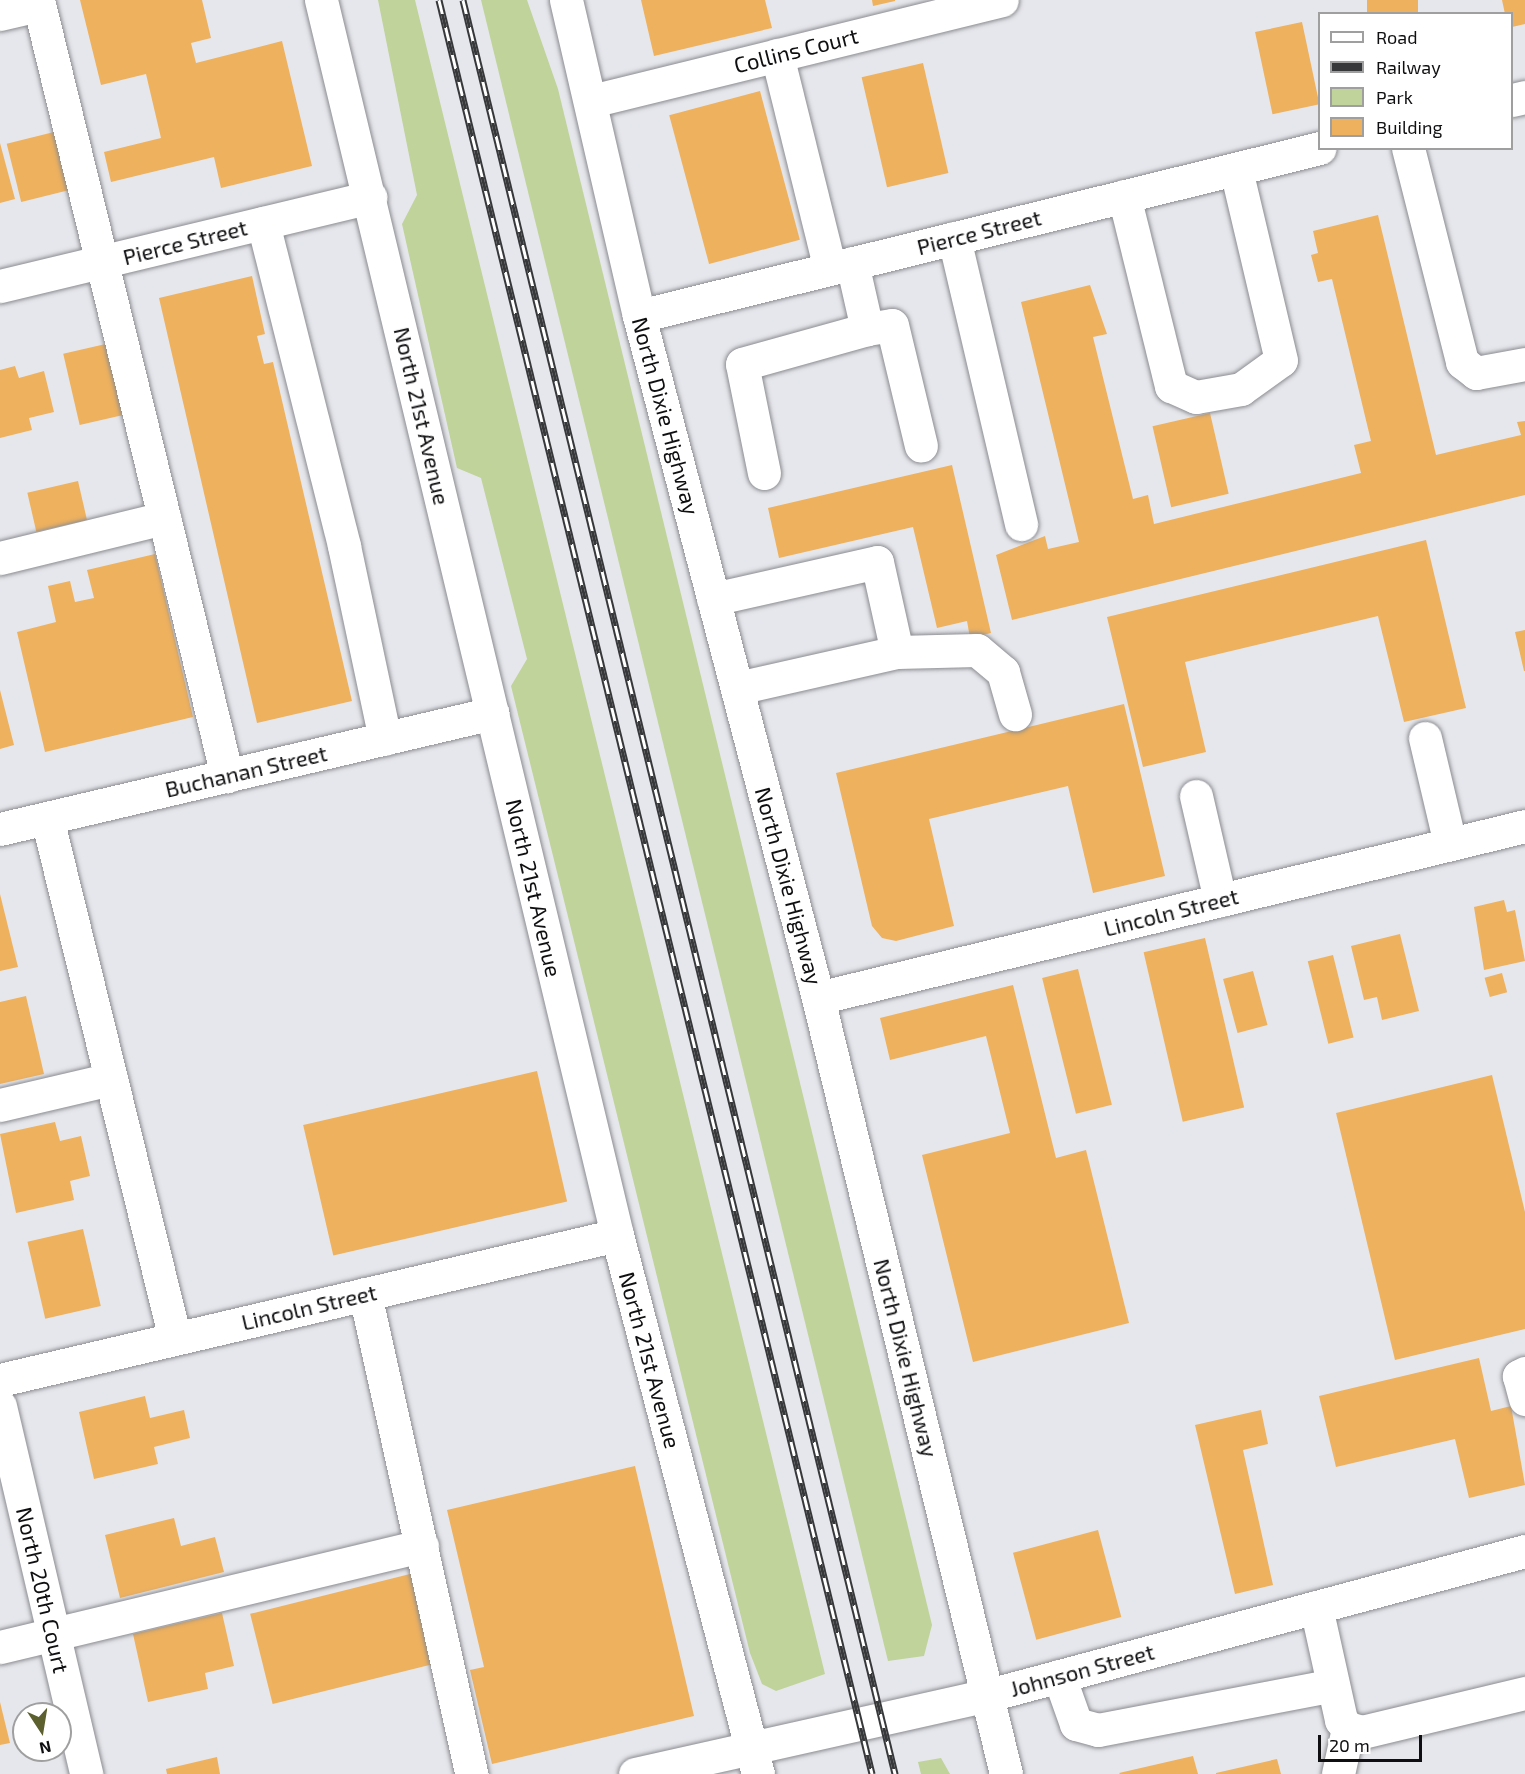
<!DOCTYPE html>
<style>
body{margin:0}
#map{position:relative;width:1525px;height:1774px;overflow:hidden;background:#e6e7ec;font-family:"Exo 2",sans-serif}
div>[style]{position:absolute}
.green>*{inset:0;background:#c0d39b}
.building>*{inset:0;background:#eeb15e;transform-origin:0 0}
.roads{filter:drop-shadow(0 0 2px #8b8c91) drop-shadow(0 0 2px #8b8c91)}
.minor>*{height:33px;margin:-16.5px;padding:0 16.5px;transform-origin:16.5px;border-radius:16.5px;background:#fff}
.major>*{height:33px;margin:-16.5px;padding:0 16.5px;transform-origin:16.5px;border-radius:16.5px;background:#fff}
.rail>*{height:7px;margin-top:-3.5px;transform-origin:0;background:repeating-linear-gradient(90deg,#fff 0 14px,#37383a 0 28px);box-sizing:border-box;border-block:2px solid #37383a}
span{translate:-50% -50%;white-space:nowrap;text-align:center;line-height:1.15;-webkit-text-stroke:5px #fff;paint-order:stroke}
.street-label{font-size:22px;color:#0f0f11}
.legend{position:absolute;left:1318px;top:12px;width:195px;height:138px;box-sizing:border-box;background:#fff;border:2px solid #9f9fa0;margin:0;padding:8px 10px;list-style:none;font-size:18px;color:#0f0f11}
.legend li{display:flex;align-items:center;gap:12px;height:30px}
.legend b{width:30px;border:2px solid #9f9fa0}
.north{position:absolute;left:12px;top:1702px;width:60px;height:60px;box-sizing:border-box;background:#fff;border:2px solid #9f9fa0;border-radius:50%;rotate:168deg;font-size:16px;font-weight:700;line-height:24px;text-align:center;color:#0f0f11}
.north::after{content:'';display:block;margin:auto;width:21px;height:27px;background:#5b602e;clip-path:polygon(50% 0,100% 100%,50% 72%,0 100%)}
.scale{position:absolute;left:1318px;top:1735px;width:104px;height:27px;box-sizing:border-box;border:3px solid #0f0f11;border-top:0;padding-left:8px;font-size:18px;line-height:21px;white-space:nowrap;color:#0f0f11;-webkit-text-stroke:4px #fff;paint-order:stroke}
</style>
<div id="map">
<div class="green">
<i style="clip-path:polygon(378px 0,415px 0,825px 1674px,776px 1691px,762px 1684px,750px 1653px,511px 686px,527px 659px,481px 478px,457px 468px,402px 224px,417px 195px)"></i>
<i style="clip-path:polygon(481px 0,527px 0,558px 89px,932px 1625px,924px 1656px,888px 1661px)"></i>
<i style="clip-path:polygon(941px 1758px,950px 1774px,921px 1774px,918px 1762px)"></i>
</div>
<div class="building">
<i style="clip-path:polygon(80px 0,202px 0,211px 38px,191px 43px,196px 63px,282px 41px,312px 166px,221px 188px,214px 157px,111px 182px,104px 152px,161px 138px,146px 74px,101px 85px)"></i>
<i style="clip-path:polygon(641px 0,765px 0,772px 28px,654px 56px)"></i>
<i style="clip-path:polygon(872px 0,895px 0,895px 1px,873px 6px)"></i>
<i style="left:1367px;top:0;width:51px;height:14px"></i>
<i style="clip-path:polygon(1502px 0,1525px 0,1525px 24px,1512px 27px,1512px 14px,1505px 14px)"></i>
<i style="left:1302px;top:22px;width:84px;height:48px;rotate:78deg"></i>
<i style="left:923px;top:63px;width:113px;height:63px;rotate:77deg"></i>
<i style="left:760px;top:91px;width:154px;height:94px;rotate:75deg"></i>
<i style="left:62px;top:130px;width:60px;height:57px;rotate:76deg"></i>
<i style="clip-path:polygon(0 143px,15px 199px,0 203px)"></i>
<i style="clip-path:polygon(1378px 215px,1436px 455px,1521px 435px,1517px 422px,1525px 421px,1525px 495px,1012px 620px,996px 555px,1045px 536px,1048px 549px,1079px 542px,1021px 302px,1090px 285px,1107px 334px,1093px 337px,1133px 499px,1148px 495px,1154px 524px,1361px 473px,1354px 445px,1371px 441px,1332px 279px,1318px 282px,1311px 255px,1318px 253px,1313px 231px)"></i>
<i style="clip-path:polygon(252px 276px,265px 334px,257px 336px,264px 364px,273px 362px,352px 701px,257px 723px,159px 298px)"></i>
<i style="left:110px;top:343px;width:73px;height:48px;rotate:77deg"></i>
<i style="clip-path:polygon(15px 366px,19px 378px,44px 371px,54px 412px,29px 418px,32px 430px,0 438px,0 370px)"></i>
<i style="left:1210px;top:413px;width:83px;height:59px;rotate:77deg"></i>
<i style="clip-path:polygon(952px 465px,991px 633px,970px 638px,967px 621px,937px 628px,913px 527px,779px 558px,768px 508px)"></i>
<i style="left:78px;top:481px;width:40px;height:52px;rotate:77deg"></i>
<i style="clip-path:polygon(1426px 540px,1466px 708px,1404px 722px,1378px 616px,1185px 662px,1206px 752px,1143px 767px,1107px 617px)"></i>
<i style="clip-path:polygon(155px 554px,193px 717px,45px 752px,17px 632px,56px 622px,48px 586px,70px 581px,75px 602px,94px 598px,87px 570px)"></i>
<i style="clip-path:polygon(1525px 630px,1525px 671px,1524px 671px,1515px 632px)"></i>
<i style="clip-path:polygon(0 690px,14px 745px,0 749px)"></i>
<i style="clip-path:polygon(1124px 704px,1165px 876px,1093px 893px,1068px 786px,929px 819px,954px 926px,896px 941px,882px 938px,872px 926px,836px 773px)"></i>
<i style="clip-path:polygon(0 894px,18px 967px,0 971px)"></i>
<i style="clip-path:polygon(1504px 900px,1507px 912px,1515px 910px,1525px 961px,1484px 970px,1474px 907px)"></i>
<i style="clip-path:polygon(1400px 934px,1419px 1011px,1382px 1020px,1377px 997px,1364px 1000px,1351px 946px)"></i>
<i style="left:1205px;top:938px;width:174px;height:63px;rotate:77deg"></i>
<i style="left:1333px;top:955px;width:85px;height:26px;rotate:76deg"></i>
<i style="left:1078px;top:969px;width:140px;height:37px;rotate:76deg"></i>
<i style="left:1253px;top:971px;width:56px;height:31px;rotate:75deg"></i>
<i style="left:1502px;top:973px;width:20px;height:18px;rotate:75deg"></i>
<i style="clip-path:polygon(1013px 985px,1056px 1158px,1086px 1150px,1129px 1323px,973px 1362px,922px 1155px,1010px 1133px,986px 1036px,890px 1060px,880px 1018px)"></i>
<i style="clip-path:polygon(26px 996px,44px 1074px,0 1084px,0 1002px)"></i>
<i style="left:537px;top:1071px;width:134px;height:240px;rotate:77deg"></i>
<i style="clip-path:polygon(1492px 1075px,1525px 1212px,1525px 1329px,1395px 1360px,1336px 1113px)"></i>
<i style="clip-path:polygon(55px 1122px,60px 1141px,81px 1136px,90px 1176px,70px 1181px,74px 1200px,16px 1213px,0 1134px)"></i>
<i style="left:83px;top:1229px;width:79px;height:57px;rotate:77deg"></i>
<i style="clip-path:polygon(1479px 1358px,1491px 1411px,1511px 1406px,1525px 1485px,1469px 1498px,1455px 1439px,1336px 1467px,1319px 1396px)"></i>
<i style="clip-path:polygon(145px 1396px,150px 1418px,184px 1410px,190px 1438px,154px 1447px,158px 1464px,94px 1479px,79px 1412px)"></i>
<i style="clip-path:polygon(1261px 1410px,1268px 1444px,1243px 1450px,1273px 1585px,1235px 1594px,1195px 1425px)"></i>
<i style="clip-path:polygon(635px 1466px,694px 1716px,492px 1764px,470px 1670px,484px 1667px,447px 1510px)"></i>
<i style="clip-path:polygon(174px 1518px,181px 1546px,215px 1537px,224px 1572px,120px 1598px,105px 1535px)"></i>
<i style="left:1098px;top:1530px;width:90px;height:88px;rotate:75deg"></i>
<i style="left:418px;top:1572px;width:93px;height:173px;rotate:76deg"></i>
<i style="clip-path:polygon(222px 1613px,234px 1666px,205px 1673px,208px 1689px,148px 1702px,133px 1634px)"></i>
<i style="clip-path:polygon(0 1702px,10px 1743px,0 1745px)"></i>
<i style="clip-path:polygon(1193px 1756px,1198px 1774px,1120px 1774px,1119px 1773px)"></i>
<i style="clip-path:polygon(217px 1757px,220px 1774px,167px 1774px,166px 1769px)"></i>
<i style="clip-path:polygon(1277px 1759px,1281px 1774px,1216px 1774px,1216px 1773px)"></i>
</div>
<div class="roads">
<div class="minor">
<i style="left:38px;top:0;width:799px;rotate:76.31deg"></i>
<i style="left:0;top:14px;width:40px;rotate:-13deg"></i>
<i style="left:777px;top:55px;width:220px;rotate:76.1deg"></i>
<i style="left:1512px;top:100px;width:13px;rotate:-13deg"></i>
<i style="left:591px;top:101px;width:423px;rotate:-13.8deg"></i>
<i style="left:1408px;top:148px;width:221px;rotate:75.8deg"></i>
<i style="left:1462px;top:362px;width:18px;rotate:38deg"></i>
<i style="left:1476px;top:373px;width:50px;rotate:-10.4deg"></i>
<i style="left:1124px;top:196px;width:196px;rotate:76.1deg"></i>
<i style="left:1171px;top:386px;width:27px;rotate:24deg"></i>
<i style="left:1196px;top:397px;width:46px;rotate:-10.1deg"></i>
<i style="left:1241px;top:389px;width:49px;rotate:-35.9deg"></i>
<i style="left:1281px;top:360px;width:196px;rotate:-103.3deg"></i>
<i style="left:263px;top:223px;width:333px;rotate:75.9deg"></i>
<i style="left:344px;top:546px;width:197px;rotate:78deg"></i>
<i style="left:954px;top:238px;width:294px;rotate:76.8deg"></i>
<i style="left:852px;top:263px;width:68px;rotate:77.2deg"></i>
<i style="left:867px;top:329px;width:25px;rotate:-9deg"></i>
<i style="left:892px;top:325px;width:124px;rotate:76.5deg"></i>
<i style="left:0;top:286px;width:381px;rotate:-13.5deg"></i>
<i style="left:639px;top:316px;width:701px;rotate:-13.86deg"></i>
<i style="left:764px;top:473px;width:111px;rotate:-101.4deg"></i>
<i style="left:742px;top:364px;width:130px;rotate:-15.6deg"></i>
<i style="left:0;top:558px;width:169px;rotate:-13.7deg"></i>
<i style="left:713px;top:599px;width:168px;rotate:-12.7deg"></i>
<i style="left:877px;top:562px;width:92px;rotate:77.5deg"></i>
<i style="left:897px;top:652px;width:164px;rotate:167.3deg"></i>
<i style="left:897px;top:652px;width:80px;rotate:-1.4deg"></i>
<i style="left:977px;top:650px;width:34px;rotate:40deg"></i>
<i style="left:1003px;top:672px;width:44px;rotate:74.1deg"></i>
<i style="left:1425px;top:738px;width:109px;rotate:76.7deg"></i>
<i style="left:1196px;top:796px;width:107px;rotate:77deg"></i>
<i style="left:47px;top:818px;width:536px;rotate:76.2deg"></i>
<i style="left:0;top:829px;width:506px;rotate:-13.24deg"></i>
<i style="left:818px;top:998px;width:728px;rotate:-13.67deg"></i>
<i style="left:0;top:1105px;width:114px;rotate:-13.2deg"></i>
<i style="left:365px;top:1294px;width:492px;rotate:77.5deg"></i>
<i style="left:1525px;top:1373px;width:7px;rotate:153deg"></i>
<i style="left:1519px;top:1376px;width:24px;rotate:75deg"></i>
<i style="left:0;top:1380px;width:634px;rotate:-13.22deg"></i>
<i style="left:0;top:1406px;width:378px;rotate:76.8deg"></i>
<i style="left:1316px;top:1607px;width:116px;rotate:77.5deg"></i>
<i style="left:1341px;top:1720px;width:11px;rotate:49deg"></i>
<i style="left:1348px;top:1728px;width:15px;rotate:16deg"></i>
<i style="left:1362px;top:1732px;width:168px;rotate:-13.5deg"></i>
<i style="left:0;top:1647px;width:434px;rotate:-13.5deg"></i>
<i style="left:1059px;top:1676px;width:51px;rotate:70.5deg"></i>
<i style="left:1076px;top:1724px;width:23px;rotate:15deg"></i>
<i style="left:1098px;top:1730px;width:239px;rotate:-10.8deg"></i>
<i style="left:635px;top:1774px;width:363px;rotate:-12.6deg"></i>
<i style="left:989px;top:1695px;width:555px;rotate:-15.04deg"></i>
<i style="left:1338px;top:1774px;width:47px;rotate:-77.7deg"></i>
</div>
<div class="major">
<i style="left:321px;top:0;width:1270px;rotate:76.52deg"></i>
<i style="left:617px;top:1235px;width:557px;rotate:75.34deg"></i>
<i style="left:566px;top:0;width:324px;rotate:77deg"></i>
<i style="left:639px;top:316px;width:705px;rotate:75.29deg"></i>
<i style="left:818px;top:998px;width:798px;rotate:76.38deg"></i>
</div>
</div>
<div class="rail">
<i style="left:439px;top:0;width:1826px;rotate:76.28deg"></i>
<i style="left:463px;top:0;width:1826px;rotate:76.31deg"></i>
</div>
<div class="street-label">
<span style="left:796px;top:50px;rotate:-14deg">Collins Court</span>
<span style="left:979px;top:232px;rotate:-14deg">Pierce Street</span>
<span style="left:185px;top:242px;rotate:-14deg">Pierce Street</span>
<span style="left:422px;top:416px;rotate:77deg">North 21st Avenue</span>
<span style="left:666px;top:416px;rotate:75deg">North Dixie Highway</span>
<span style="left:246px;top:771px;rotate:-13deg">Buchanan Street</span>
<span style="left:789px;top:886px;rotate:75deg">North Dixie Highway</span>
<span style="left:534px;top:888px;rotate:77deg">North 21st Avenue</span>
<span style="left:1171px;top:912px;rotate:-14deg">Lincoln Street</span>
<span style="left:309px;top:1307px;rotate:-13deg">Lincoln Street</span>
<span style="left:906px;top:1358px;rotate:76deg">North Dixie Highway</span>
<span style="left:650px;top:1360px;rotate:75deg">North 21st Avenue</span>
<span style="left:43px;top:1590px;rotate:77deg">North 20th Court</span>
<span style="left:1082px;top:1670px;rotate:-15deg">Johnson Street</span>
</div>
<ul class="legend">
<li><b style="height:8px;background:#fff"></b>Road</li>
<li><b style="height:8px;background:#37383a"></b>Railway</li>
<li><b style="height:16px;background:#c0d39b"></b>Park</li>
<li><b style="height:16px;background:#eeb15e"></b>Building</li>
</ul>
<div class="north">N</div>
<div class="scale">20 m</div>
</div>
